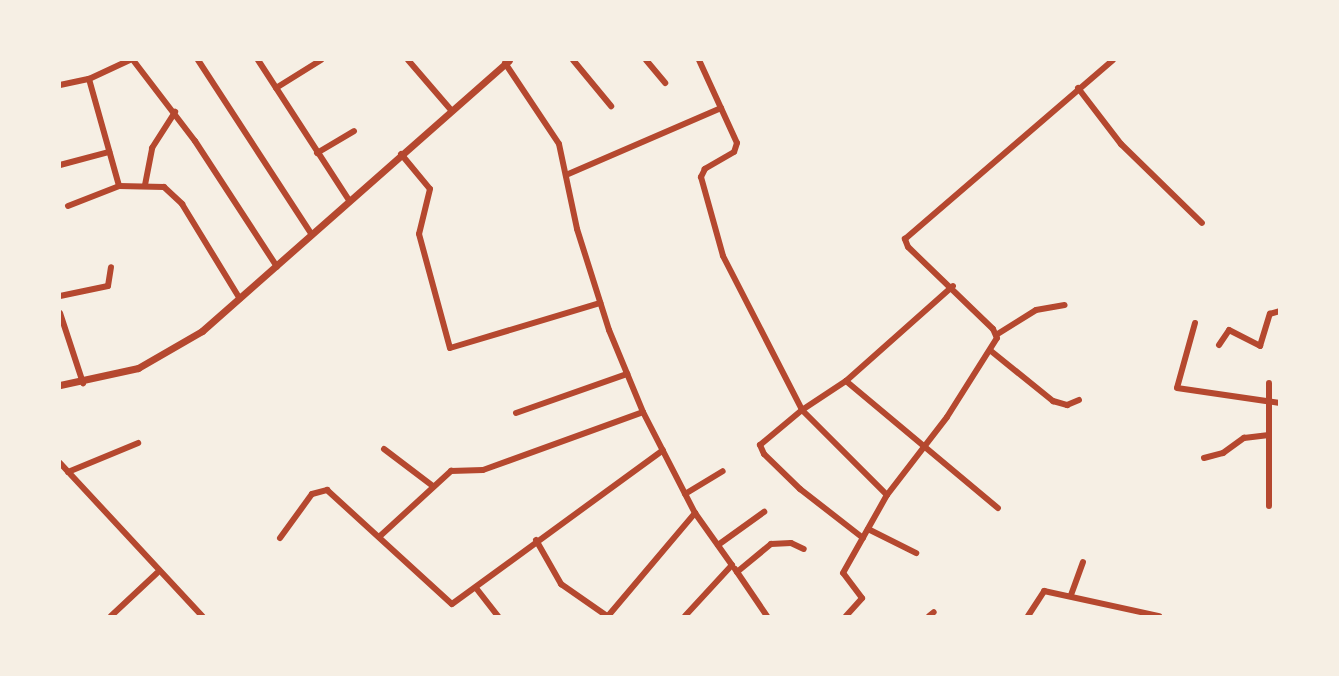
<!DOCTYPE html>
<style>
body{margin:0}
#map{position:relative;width:1339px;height:676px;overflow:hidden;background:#f6efe4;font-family:Signika,sans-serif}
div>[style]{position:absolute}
.minor>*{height:6px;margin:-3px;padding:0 3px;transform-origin:3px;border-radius:3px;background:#b5482f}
.tertiary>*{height:7px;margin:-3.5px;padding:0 3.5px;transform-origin:3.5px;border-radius:3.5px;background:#b5482f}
span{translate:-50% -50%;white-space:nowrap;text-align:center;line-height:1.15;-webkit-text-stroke:7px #f6efe4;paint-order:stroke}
.frame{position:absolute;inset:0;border:61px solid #f6efe4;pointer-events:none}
</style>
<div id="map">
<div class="minor">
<i style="left:133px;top:60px;width:102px;rotate:52.6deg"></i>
<i style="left:195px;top:141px;width:150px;rotate:56.9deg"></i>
<i style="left:198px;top:60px;width:209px;rotate:56.9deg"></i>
<i style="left:258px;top:60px;width:167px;rotate:57deg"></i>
<i style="left:408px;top:60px;width:66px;rotate:49.3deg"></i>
<i style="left:573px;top:60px;width:60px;rotate:50.4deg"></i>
<i style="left:646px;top:60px;width:30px;rotate:50deg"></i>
<i style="left:699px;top:60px;width:91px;rotate:65.4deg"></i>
<i style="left:737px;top:143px;width:9px;rotate:108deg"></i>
<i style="left:734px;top:152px;width:34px;rotate:150deg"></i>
<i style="left:705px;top:169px;width:9px;rotate:117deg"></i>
<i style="left:701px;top:177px;width:82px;rotate:74.4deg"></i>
<i style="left:723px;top:256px;width:173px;rotate:62.8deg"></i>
<i style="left:802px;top:410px;width:53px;rotate:-33.4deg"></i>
<i style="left:846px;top:381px;width:143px;rotate:-41.6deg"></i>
<i style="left:505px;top:63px;width:97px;rotate:56.3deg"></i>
<i style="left:559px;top:144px;width:87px;rotate:78deg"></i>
<i style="left:577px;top:229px;width:106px;rotate:72.4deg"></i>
<i style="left:609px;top:330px;width:89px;rotate:67.5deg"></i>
<i style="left:643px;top:412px;width:114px;rotate:62.8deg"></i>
<i style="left:695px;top:513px;width:64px;rotate:54.6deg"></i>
<i style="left:732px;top:565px;width:69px;rotate:132.7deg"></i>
<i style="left:89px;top:79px;width:111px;rotate:74.3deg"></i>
<i style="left:60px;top:85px;width:30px;rotate:-12deg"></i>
<i style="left:89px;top:79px;width:45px;rotate:-24.9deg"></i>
<i style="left:276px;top:88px;width:53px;rotate:-31.9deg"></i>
<i style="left:1078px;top:88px;width:71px;rotate:52.5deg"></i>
<i style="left:1121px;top:144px;width:113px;rotate:44.3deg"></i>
<i style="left:317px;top:153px;width:43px;rotate:-30.7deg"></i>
<i style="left:401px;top:154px;width:45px;rotate:50.4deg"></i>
<i style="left:430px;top:189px;width:46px;rotate:103.7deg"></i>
<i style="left:419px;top:234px;width:118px;rotate:74.8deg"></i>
<i style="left:450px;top:348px;width:157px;rotate:-16.7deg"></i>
<i style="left:60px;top:165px;width:51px;rotate:-14.9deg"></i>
<i style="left:566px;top:175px;width:169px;rotate:-23.4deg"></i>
<i style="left:145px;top:185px;width:38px;rotate:-79deg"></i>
<i style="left:152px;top:148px;width:43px;rotate:-57.4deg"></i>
<i style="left:68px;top:206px;width:55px;rotate:-21.4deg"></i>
<i style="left:119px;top:186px;width:45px;rotate:1.3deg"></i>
<i style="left:164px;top:187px;width:25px;rotate:43deg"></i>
<i style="left:182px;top:204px;width:111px;rotate:58.6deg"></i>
<i style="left:60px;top:296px;width:49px;rotate:-11.8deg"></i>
<i style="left:108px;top:286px;width:19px;rotate:-81deg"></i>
<i style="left:60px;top:313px;width:74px;rotate:71.8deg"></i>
<i style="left:1195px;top:323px;width:67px;rotate:105.5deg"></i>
<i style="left:1177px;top:388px;width:104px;rotate:8.3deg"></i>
<i style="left:996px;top:335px;width:47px;rotate:-32deg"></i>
<i style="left:1036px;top:310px;width:29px;rotate:-10deg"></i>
<i style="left:1219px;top:345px;width:18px;rotate:-56deg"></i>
<i style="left:1229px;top:330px;width:35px;rotate:27deg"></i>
<i style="left:1260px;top:346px;width:34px;rotate:-73deg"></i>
<i style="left:1270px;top:314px;width:10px;rotate:-17deg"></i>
<i style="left:991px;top:351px;width:80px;rotate:38.9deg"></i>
<i style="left:1053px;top:401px;width:15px;rotate:16deg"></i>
<i style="left:1067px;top:405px;width:13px;rotate:-23deg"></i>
<i style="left:846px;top:381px;width:198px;rotate:39.9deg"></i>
<i style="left:516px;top:413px;width:118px;rotate:-19.4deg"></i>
<i style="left:384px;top:449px;width:61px;rotate:37.1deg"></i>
<i style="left:1204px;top:458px;width:20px;rotate:-15deg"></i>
<i style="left:1223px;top:453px;width:26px;rotate:-36deg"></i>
<i style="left:1244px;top:438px;width:25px;rotate:-7deg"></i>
<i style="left:60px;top:463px;width:209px;rotate:47.1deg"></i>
<i style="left:68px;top:472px;width:76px;rotate:-22.5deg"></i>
<i style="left:685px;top:494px;width:44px;rotate:-31.2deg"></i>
<i style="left:1269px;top:506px;width:123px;rotate:-90deg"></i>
<i style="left:868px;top:529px;width:54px;rotate:26.6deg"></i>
<i style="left:379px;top:537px;width:98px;rotate:-42.5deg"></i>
<i style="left:451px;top:471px;width:32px;rotate:-2deg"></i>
<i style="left:483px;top:470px;width:170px;rotate:-19.9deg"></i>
<i style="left:280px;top:538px;width:54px;rotate:-54deg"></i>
<i style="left:312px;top:494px;width:16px;rotate:-15deg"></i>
<i style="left:327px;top:490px;width:169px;rotate:42.4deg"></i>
<i style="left:452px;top:604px;width:261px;rotate:-36.1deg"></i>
<i style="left:863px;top:538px;width:80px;rotate:-142.1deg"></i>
<i style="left:800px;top:489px;width:50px;rotate:-135.8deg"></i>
<i style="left:764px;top:454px;width:10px;rotate:-114deg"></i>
<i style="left:760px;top:445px;width:55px;rotate:-39.8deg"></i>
<i style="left:802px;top:410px;width:120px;rotate:45deg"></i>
<i style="left:536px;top:540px;width:51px;rotate:60.4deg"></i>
<i style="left:561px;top:584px;width:56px;rotate:34.8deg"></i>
<i style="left:718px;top:545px;width:57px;rotate:-35.7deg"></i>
<i style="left:735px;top:569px;width:57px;rotate:55.8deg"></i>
<i style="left:737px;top:572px;width:44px;rotate:-39.5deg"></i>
<i style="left:771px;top:544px;width:20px;rotate:-3deg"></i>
<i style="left:791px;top:543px;width:14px;rotate:25deg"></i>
<i style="left:476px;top:588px;width:36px;rotate:52deg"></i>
<i style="left:1071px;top:595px;width:35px;rotate:-70deg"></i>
<i style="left:111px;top:616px;width:63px;rotate:-43.1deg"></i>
<i style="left:608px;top:616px;width:135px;rotate:-49.8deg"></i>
<i style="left:846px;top:616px;width:24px;rotate:-48deg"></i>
<i style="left:862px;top:598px;width:31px;rotate:-127deg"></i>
<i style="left:843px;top:573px;width:90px;rotate:-60.6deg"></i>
<i style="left:887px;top:495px;width:98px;rotate:-52.4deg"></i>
<i style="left:947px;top:417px;width:93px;rotate:-57.7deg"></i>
<i style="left:997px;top:338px;width:10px;rotate:-114deg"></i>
<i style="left:993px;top:329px;width:118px;rotate:-136deg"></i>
<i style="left:908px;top:247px;width:9px;rotate:-111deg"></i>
<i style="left:905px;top:239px;width:274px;rotate:-40.7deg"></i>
<i style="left:929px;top:616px;width:6px;rotate:-39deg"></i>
<i style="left:1028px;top:616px;width:30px;rotate:-57deg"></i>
<i style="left:1044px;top:591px;width:118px;rotate:12.3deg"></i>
</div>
<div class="tertiary">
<i style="left:60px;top:385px;width:80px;rotate:-12.3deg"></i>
<i style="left:138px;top:368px;width:74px;rotate:-30deg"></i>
<i style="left:202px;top:331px;width:409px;rotate:-41.4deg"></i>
</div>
<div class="frame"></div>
</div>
